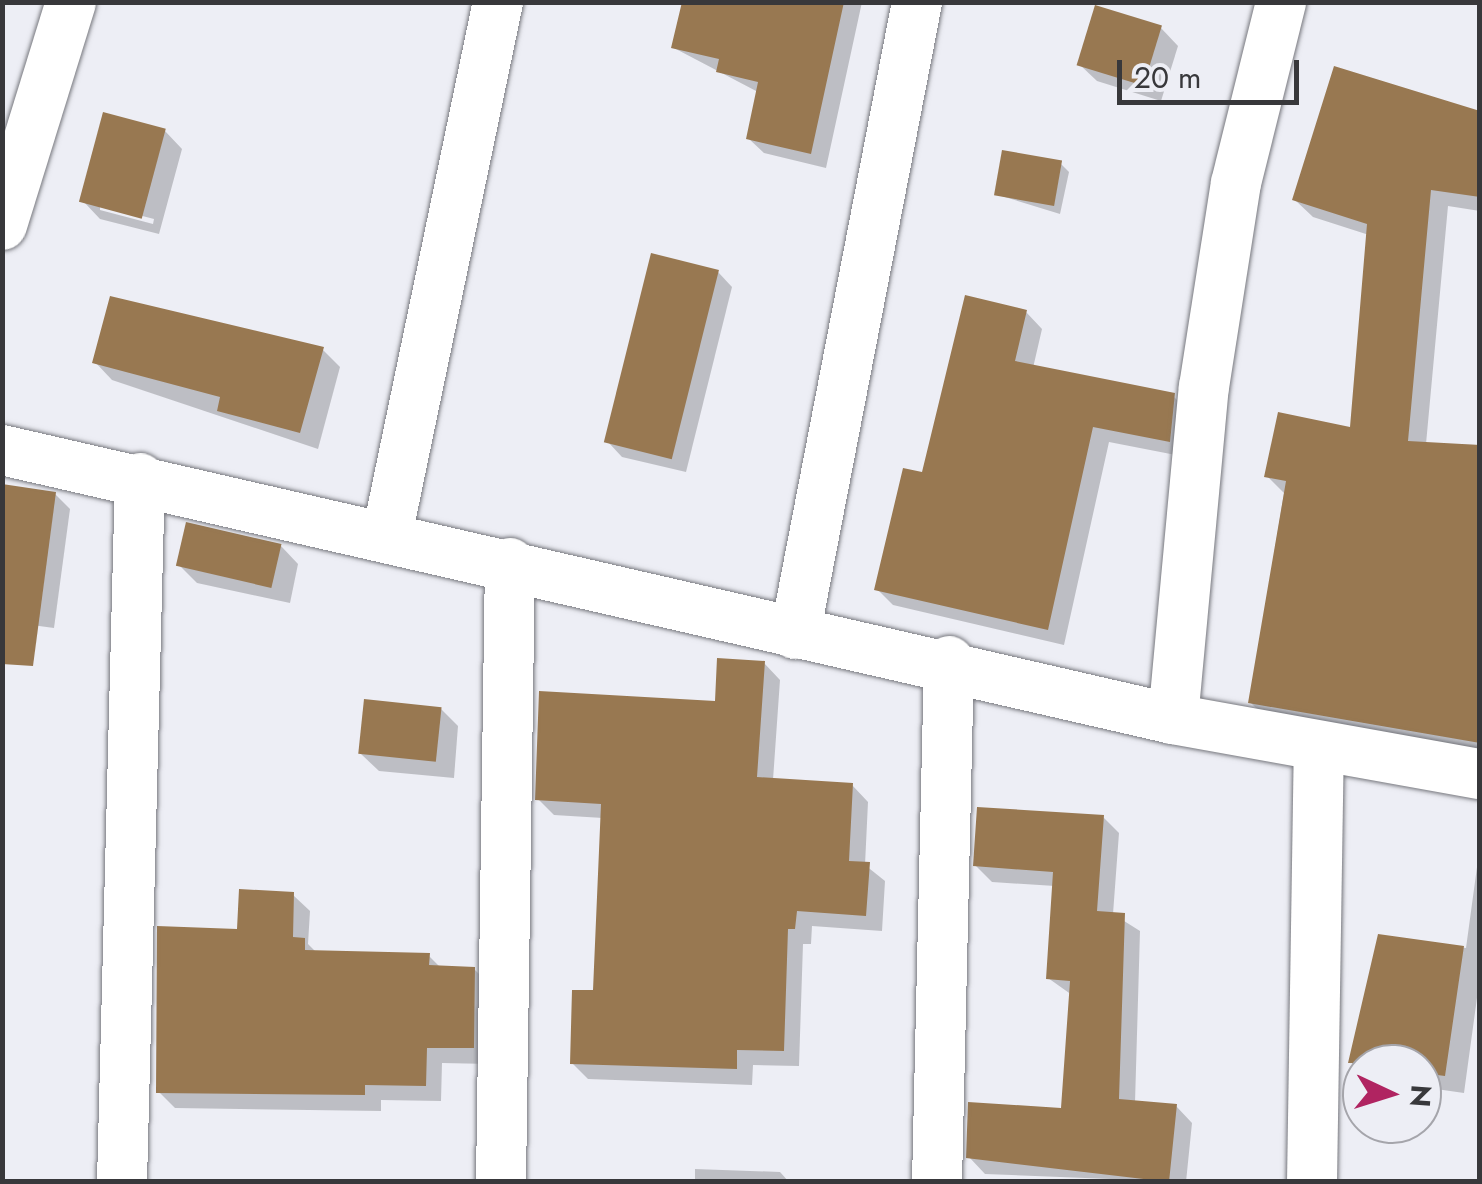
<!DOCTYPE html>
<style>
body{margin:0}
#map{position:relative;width:1482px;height:1184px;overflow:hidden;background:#edeef5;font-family:Jost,sans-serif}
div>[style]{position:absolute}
.shadow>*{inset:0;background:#0003}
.building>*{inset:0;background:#987851;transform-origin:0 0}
.roads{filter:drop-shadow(0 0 2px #77787e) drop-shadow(0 0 2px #77787e)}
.street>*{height:50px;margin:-25px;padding:0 25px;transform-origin:25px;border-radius:25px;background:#fff}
span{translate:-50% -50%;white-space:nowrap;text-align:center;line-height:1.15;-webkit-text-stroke:10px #edeef5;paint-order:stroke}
.frame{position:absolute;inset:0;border:5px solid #38383b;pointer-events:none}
.north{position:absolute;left:1342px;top:1044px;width:100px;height:100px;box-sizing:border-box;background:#edeef5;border:2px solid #a5a5ab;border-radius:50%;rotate:94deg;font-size:28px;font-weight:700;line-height:40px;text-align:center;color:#38383b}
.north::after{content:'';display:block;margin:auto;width:35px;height:45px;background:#b02461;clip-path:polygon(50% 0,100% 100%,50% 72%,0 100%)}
.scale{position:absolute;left:1117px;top:60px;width:182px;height:45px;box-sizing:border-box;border:5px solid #38383b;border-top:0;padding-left:12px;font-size:30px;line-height:35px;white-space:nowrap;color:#38383b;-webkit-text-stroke:8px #edeef5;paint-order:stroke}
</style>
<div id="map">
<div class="shadow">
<i style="clip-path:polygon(733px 2px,862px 2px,826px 168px,764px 153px,748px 138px,758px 92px,674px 48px)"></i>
<i style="clip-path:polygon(1161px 28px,1178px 46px,1161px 101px,1097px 81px,1079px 64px)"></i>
<i style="clip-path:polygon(1480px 111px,1480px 211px,1448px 206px,1426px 444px,1480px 445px,1480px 762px,1268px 720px,1250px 702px,1284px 493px,1267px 476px,1352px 430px,1369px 235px,1313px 217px,1295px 200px)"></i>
<i style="clip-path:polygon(evenodd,165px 131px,182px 149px,159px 234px,100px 219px,83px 201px,165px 131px,100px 205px,154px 219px,153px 224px,100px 210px,100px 205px)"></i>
<i style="clip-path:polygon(1060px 163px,1069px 172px,1060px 214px,995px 194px)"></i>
<i style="clip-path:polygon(718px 272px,732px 287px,686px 472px,622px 457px,608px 442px)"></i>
<i style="clip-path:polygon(1026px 312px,1042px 329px,1033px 368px,1173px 396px,1190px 413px,1186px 457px,1109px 442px,1064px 645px,893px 605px,877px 589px)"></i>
<i style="clip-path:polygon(322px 349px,340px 367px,318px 449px,112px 380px,95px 362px)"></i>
<i style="clip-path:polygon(55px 494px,70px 509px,54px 628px,2px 621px)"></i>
<i style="clip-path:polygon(281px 546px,298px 564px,290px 603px,197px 583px,179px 565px)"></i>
<i style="clip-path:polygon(764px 663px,780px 680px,773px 780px,852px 785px,868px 802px,865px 865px,885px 881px,882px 931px,812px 926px,811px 944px,803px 944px,799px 1066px,753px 1065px,752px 1085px,588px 1079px,572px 1063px,595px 993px,603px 818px,554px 815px,538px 799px,718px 704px)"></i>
<i style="clip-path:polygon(441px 709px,458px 726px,454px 778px,379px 771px,361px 754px)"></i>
<i style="clip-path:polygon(1103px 817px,1119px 833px,1113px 914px,1140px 931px,1135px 1103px,1176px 1106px,1192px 1123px,1186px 1182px,985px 1174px,969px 1157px,1063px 1111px,1072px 995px,1048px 978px,1055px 886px,992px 882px,976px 866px)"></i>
<i style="clip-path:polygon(1480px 845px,1480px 976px,1464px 1093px,1422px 1087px,1422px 1064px,1362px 1064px,1362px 1073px,1351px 1062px,1380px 937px,1466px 948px)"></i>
<i style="clip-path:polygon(293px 895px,310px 911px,308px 944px,317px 953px,429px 956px,441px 968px,474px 969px,491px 986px,490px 1064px,442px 1063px,441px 1101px,381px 1100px,381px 1111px,175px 1108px,159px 1092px,240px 931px)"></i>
<i style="clip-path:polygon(695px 1169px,780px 1172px,789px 1182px,695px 1182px)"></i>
</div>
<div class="building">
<i style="clip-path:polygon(682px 2px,844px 2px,811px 154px,746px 139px,758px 82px,716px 72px,719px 59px,671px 48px)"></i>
<i style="left:1095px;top:5px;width:70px;height:63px;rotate:17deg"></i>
<i style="clip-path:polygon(1334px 66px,1480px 111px,1480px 197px,1431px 190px,1408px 441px,1480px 445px,1480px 743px,1248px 703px,1286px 481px,1264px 477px,1278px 412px,1350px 427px,1367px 224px,1292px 200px)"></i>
<i style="left:103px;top:112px;width:65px;height:93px;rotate:15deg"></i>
<i style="left:1002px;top:150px;width:61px;height:46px;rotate:10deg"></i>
<i style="left:651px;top:253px;width:70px;height:195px;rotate:14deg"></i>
<i style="clip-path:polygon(965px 295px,1027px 310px,1015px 361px,1175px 393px,1170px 442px,1093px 427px,1048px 630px,874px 590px,903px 468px,922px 472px)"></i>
<i style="clip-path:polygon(110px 296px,324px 347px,300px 433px,217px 411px,220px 397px,92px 363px)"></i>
<i style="clip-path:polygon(2px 484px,56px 492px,33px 666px,2px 664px)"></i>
<i style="left:186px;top:522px;width:98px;height:45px;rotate:13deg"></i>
<i style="clip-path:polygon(717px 658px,765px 661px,757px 777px,853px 783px,849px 861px,870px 862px,866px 916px,797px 911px,795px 929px,788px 929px,784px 1051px,737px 1050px,737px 1069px,570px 1064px,572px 990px,593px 990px,601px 804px,535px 800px,539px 691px,715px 701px)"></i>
<i style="left:364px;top:699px;width:78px;height:55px;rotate:6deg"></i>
<i style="clip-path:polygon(977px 807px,1104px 815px,1097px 911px,1125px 913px,1119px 1099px,1177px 1104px,1169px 1182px,966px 1158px,968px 1102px,1061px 1108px,1070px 981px,1046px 979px,1053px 872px,973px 866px)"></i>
<i style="clip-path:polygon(239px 889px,294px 892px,293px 937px,305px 938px,305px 950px,430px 953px,429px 965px,475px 967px,474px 1048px,427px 1048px,426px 1086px,365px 1085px,365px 1095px,156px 1093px,157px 926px,237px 929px)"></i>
<i style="clip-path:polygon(1378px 934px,1464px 946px,1445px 1076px,1422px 1073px,1422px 1064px,1348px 1063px)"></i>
</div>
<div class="roads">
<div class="street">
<i style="left:2px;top:225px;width:233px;rotate:-72.8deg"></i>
<i style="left:2px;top:450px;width:1201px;rotate:12.94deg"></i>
<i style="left:1173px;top:719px;width:312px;rotate:10.2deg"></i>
<i style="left:387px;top:535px;width:544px;rotate:-78.24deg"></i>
<i style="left:795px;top:634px;width:644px;rotate:-79.07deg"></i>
<i style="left:1173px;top:719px;width:333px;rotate:-84.7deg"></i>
<i style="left:1204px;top:387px;width:206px;rotate:-81.1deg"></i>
<i style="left:1236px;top:183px;width:187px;rotate:-76deg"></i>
<i style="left:122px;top:1182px;width:704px;rotate:-88.54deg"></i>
<i style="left:501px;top:1182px;width:619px;rotate:-89.17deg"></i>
<i style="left:937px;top:1182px;width:521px;rotate:-88.68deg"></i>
<i style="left:1312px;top:1182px;width:434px;rotate:-89.1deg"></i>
</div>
</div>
<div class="frame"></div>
<div class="north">N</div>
<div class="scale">20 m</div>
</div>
